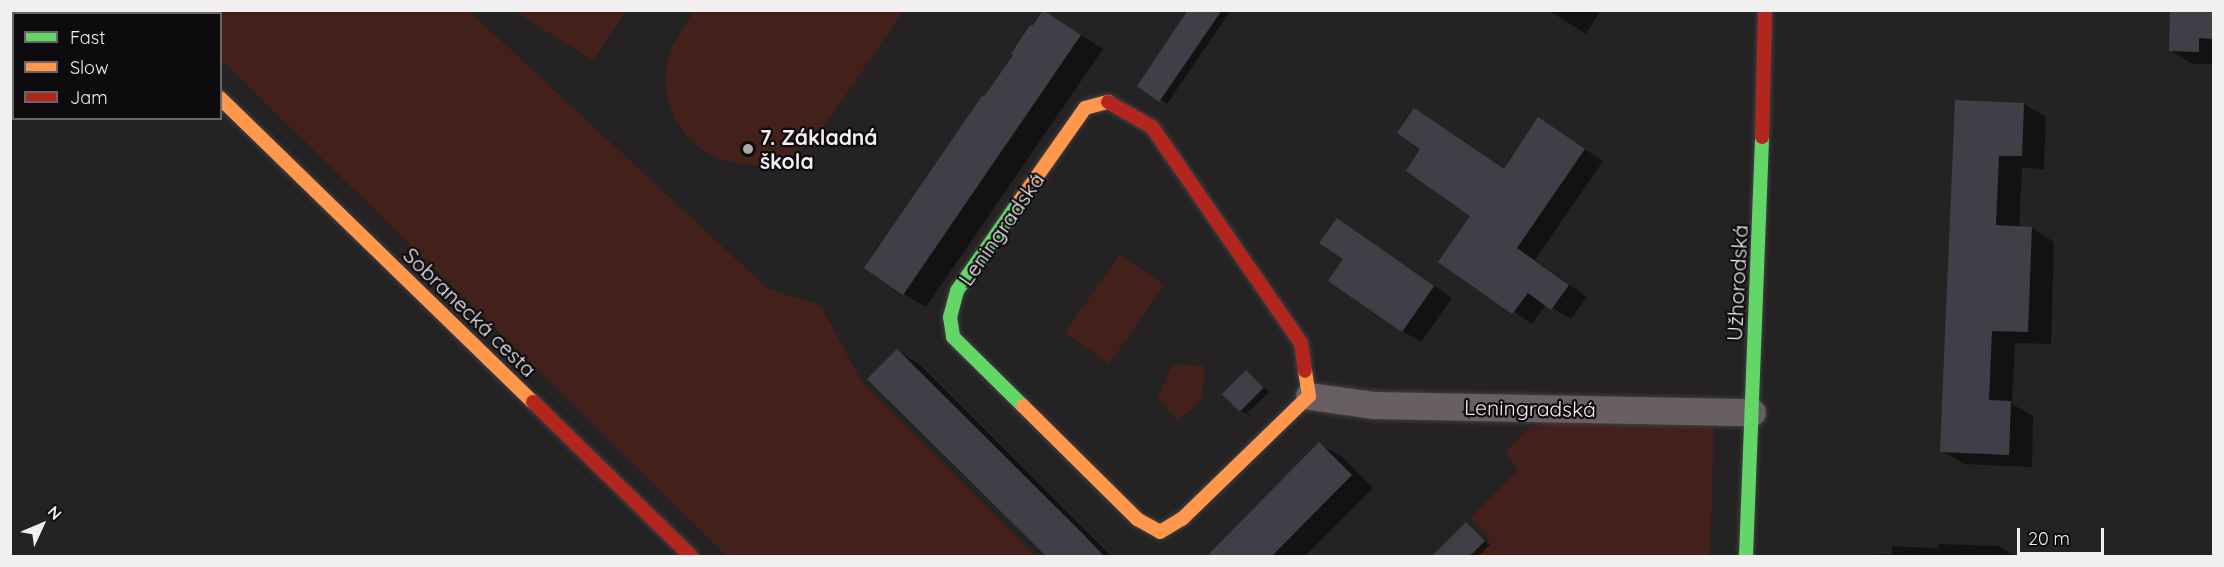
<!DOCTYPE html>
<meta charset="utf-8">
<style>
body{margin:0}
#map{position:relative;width:2224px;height:567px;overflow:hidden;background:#252224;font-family:Quicksand,sans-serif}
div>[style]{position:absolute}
.green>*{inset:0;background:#44201b;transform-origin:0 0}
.shadow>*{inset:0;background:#0007}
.building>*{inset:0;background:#423e48;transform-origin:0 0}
.roads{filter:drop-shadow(0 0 2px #414041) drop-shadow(0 0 2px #414041)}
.street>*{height:27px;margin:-13.5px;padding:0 13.5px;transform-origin:13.5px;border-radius:13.5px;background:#685f62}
.fast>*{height:14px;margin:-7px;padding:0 7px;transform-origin:7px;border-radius:7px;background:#63d668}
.slow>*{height:14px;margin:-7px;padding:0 7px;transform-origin:7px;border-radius:7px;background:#ff974d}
.jam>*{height:14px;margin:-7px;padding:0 7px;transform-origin:7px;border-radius:7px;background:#b3261e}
.dots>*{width:16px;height:16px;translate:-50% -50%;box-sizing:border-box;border:3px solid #0d0b0d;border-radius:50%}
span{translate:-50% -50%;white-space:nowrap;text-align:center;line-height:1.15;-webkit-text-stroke:4.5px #0d0b0d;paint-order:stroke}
.poi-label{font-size:21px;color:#f2eff1;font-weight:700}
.left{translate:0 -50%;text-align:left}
.street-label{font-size:21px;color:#f2eff1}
.frame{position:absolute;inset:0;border:12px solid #f2eff1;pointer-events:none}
.legend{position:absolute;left:12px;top:12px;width:210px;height:108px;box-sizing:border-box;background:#0d0b0d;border:2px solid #696668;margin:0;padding:8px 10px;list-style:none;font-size:18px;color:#f2eff1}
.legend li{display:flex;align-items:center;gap:12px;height:30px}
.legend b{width:30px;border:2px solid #696668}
.north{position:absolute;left:12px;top:495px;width:60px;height:60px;-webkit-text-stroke:4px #0d0b0d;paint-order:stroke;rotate:46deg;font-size:16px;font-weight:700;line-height:24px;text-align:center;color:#f2eff1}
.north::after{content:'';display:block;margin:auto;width:21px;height:27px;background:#f2eff1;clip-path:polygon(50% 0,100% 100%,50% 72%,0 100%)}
.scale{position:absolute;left:2017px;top:528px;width:87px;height:27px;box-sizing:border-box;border:3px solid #f2eff1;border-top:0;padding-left:8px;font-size:18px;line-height:21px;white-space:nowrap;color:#f2eff1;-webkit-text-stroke:4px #0d0b0d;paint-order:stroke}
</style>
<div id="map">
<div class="green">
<i style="clip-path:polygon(622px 10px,625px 12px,593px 61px,515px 11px)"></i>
<i style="clip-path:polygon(171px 11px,469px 11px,768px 289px,820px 305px,862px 382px,1036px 556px,727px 556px,221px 59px,220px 14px,174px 13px)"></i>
<i style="clip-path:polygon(694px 11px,694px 10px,903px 11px,821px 131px,801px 151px,787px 158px,755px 166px,719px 159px,702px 150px,686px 135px,674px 117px,668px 99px,665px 80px,667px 62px,673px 44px)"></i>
<i style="left:1120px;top:254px;width:54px;height:96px;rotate:35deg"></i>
<i style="clip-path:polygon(1173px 364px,1205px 366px,1202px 399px,1178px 421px,1158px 398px)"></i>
<i style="clip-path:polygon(1546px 422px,1714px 427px,1710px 556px,1473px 556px,1490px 539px,1470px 518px,1518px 470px,1505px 453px,1529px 428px)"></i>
</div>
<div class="shadow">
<i style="clip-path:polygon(1042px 10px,1103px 49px,926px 307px,904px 294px,984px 99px)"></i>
<i style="clip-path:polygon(1190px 10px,1231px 10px,1167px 104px,1139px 85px)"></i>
<i style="clip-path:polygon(1548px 10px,1601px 10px,1586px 34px)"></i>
<i style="clip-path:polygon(2214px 10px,2214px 64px,2193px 64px,2170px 50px)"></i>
<i style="clip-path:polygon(1957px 101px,2024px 104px,2046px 117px,2044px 169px,2022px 168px,2019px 228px,2032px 228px,2054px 242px,2051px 344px,2015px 343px,2012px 404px,2033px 416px,2032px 467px,1965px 464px,1942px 451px)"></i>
<i style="clip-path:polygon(1414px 110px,1505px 170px,1539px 119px,1603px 161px,1535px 260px,1587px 297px,1571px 319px,1546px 304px,1532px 324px,1440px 262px,1473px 216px,1422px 148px)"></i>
<i style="clip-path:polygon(1337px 220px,1452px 298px,1421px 342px,1402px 331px,1345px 259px)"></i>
<i style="clip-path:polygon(897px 351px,918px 363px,1111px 556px,1048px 556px,869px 379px)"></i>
<i style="clip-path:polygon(1246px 371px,1269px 392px,1246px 414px,1240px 410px)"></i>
<i style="clip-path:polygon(1319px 444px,1341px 456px,1373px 488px,1305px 556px,1208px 556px)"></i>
<i style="clip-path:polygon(1466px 524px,1490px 545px,1479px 556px,1434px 556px)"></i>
<i style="clip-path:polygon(1938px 544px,1998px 546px,2016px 556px,1877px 556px,1877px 554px,1892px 555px,1892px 546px,1938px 548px)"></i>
</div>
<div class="building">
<i style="clip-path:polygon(1043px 10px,1081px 35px,903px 295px,864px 268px,982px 96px,984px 97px,1013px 55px,1011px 54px,1030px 25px,1032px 26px)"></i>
<i style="clip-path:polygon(1188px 10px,1222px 10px,1159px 102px,1137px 86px)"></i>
<i style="clip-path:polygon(2170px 10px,2214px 10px,2214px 39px,2199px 38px,2199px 52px,2169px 51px)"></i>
<i style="clip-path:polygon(1955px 100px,2024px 103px,2022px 156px,1999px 156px,1996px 225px,2032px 227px,2028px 332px,1992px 331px,1989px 400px,2011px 401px,2009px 455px,1940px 452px)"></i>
<i style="clip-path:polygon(1414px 108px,1504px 169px,1538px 117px,1585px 149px,1517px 248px,1569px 285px,1551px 310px,1528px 293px,1512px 314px,1438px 262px,1470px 216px,1406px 171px,1420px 149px,1397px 133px)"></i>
<i style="clip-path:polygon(1337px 218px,1434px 286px,1402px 332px,1328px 281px,1343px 259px,1319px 243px)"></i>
<i style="clip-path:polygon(897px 349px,1083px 534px,1104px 556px,1046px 556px,867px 379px)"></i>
<i style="left:1246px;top:370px;width:25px;height:34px;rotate:45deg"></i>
<i style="clip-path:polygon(1319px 442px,1352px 475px,1337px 490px,1272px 556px,1207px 556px)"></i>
<i style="clip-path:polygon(1466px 522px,1485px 541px,1474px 552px,1469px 556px,1432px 556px)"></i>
</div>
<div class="roads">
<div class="street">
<i style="left:1309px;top:396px;width:66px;rotate:7.9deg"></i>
<i style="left:1374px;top:405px;width:378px;rotate:1.1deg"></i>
</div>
<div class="fast">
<i style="left:1019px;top:202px;width:108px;rotate:124.9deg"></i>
<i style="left:957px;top:291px;width:27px;rotate:105deg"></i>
<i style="left:950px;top:317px;width:20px;rotate:81deg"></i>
<i style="left:953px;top:337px;width:98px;rotate:44.6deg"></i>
<i style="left:1746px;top:556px;width:419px;rotate:-87.8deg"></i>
</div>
<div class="slow">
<i style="left:220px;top:98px;width:436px;rotate:44.2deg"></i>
<i style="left:1019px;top:202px;width:115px;rotate:-54.9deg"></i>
<i style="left:1085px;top:108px;width:24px;rotate:-15deg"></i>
<i style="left:1023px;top:406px;width:161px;rotate:44.7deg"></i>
<i style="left:1137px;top:519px;width:26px;rotate:29deg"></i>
<i style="left:1160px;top:532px;width:26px;rotate:-31deg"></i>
<i style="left:1182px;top:519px;width:177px;rotate:-44.1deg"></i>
<i style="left:1309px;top:396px;width:25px;rotate:-99deg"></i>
</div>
<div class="jam">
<i style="left:131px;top:10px;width:5px;rotate:53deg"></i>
<i style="left:1108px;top:102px;width:51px;rotate:29.6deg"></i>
<i style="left:1152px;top:127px;width:262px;rotate:55.4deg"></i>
<i style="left:1301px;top:343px;width:28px;rotate:82deg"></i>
<i style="left:1762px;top:137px;width:127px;rotate:-88.6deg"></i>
<i style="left:533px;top:402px;width:221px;rotate:44.3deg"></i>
</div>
</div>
<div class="dots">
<i style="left:748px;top:149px;background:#aaa7a9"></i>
</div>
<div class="poi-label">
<span class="left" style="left:760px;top:149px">7. Základná<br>škola</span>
</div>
<div class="street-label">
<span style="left:1001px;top:229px;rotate:-55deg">Leningradská</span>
<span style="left:1737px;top:283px;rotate:-87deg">Užhorodská</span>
<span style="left:470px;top:312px;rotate:44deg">Sobranecká cesta</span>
<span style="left:1530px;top:408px;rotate:1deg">Leningradská</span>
</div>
<div class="frame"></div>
<ul class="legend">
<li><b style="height:8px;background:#63d668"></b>Fast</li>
<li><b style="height:8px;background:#ff974d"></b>Slow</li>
<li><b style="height:8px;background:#b3261e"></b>Jam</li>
</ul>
<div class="north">N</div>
<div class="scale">20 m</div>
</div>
